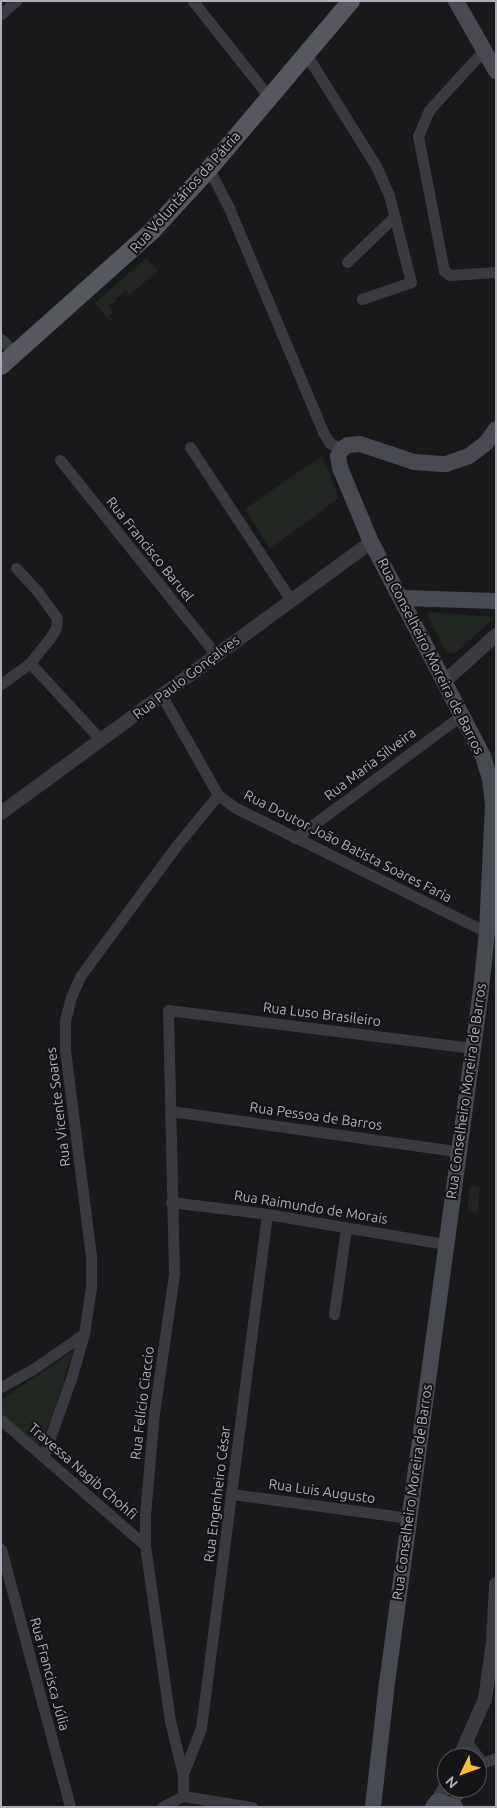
<!DOCTYPE html>
<meta charset="utf-8">
<style>
body{margin:0}
#map{position:relative;width:497px;height:1808px;overflow:hidden;background:#19191c;font-family:Ubuntu,sans-serif}
div>[style]{position:absolute}
.green>*{inset:0;background:#1f2720;transform-origin:0 0}
.minor>*{height:11px;margin:-5.5px;padding:0 5.5px;transform-origin:5.5px;border-radius:5.5px;background:#3a3b41}
.tertiary>*{height:14px;margin:-7px;padding:0 7px;transform-origin:7px;border-radius:7px;background:#3a3b41}
.secondary>*{height:16px;margin:-8px;padding:0 8px;transform-origin:8px;border-radius:8px;background:#484a51}
.primary>*{height:18px;margin:-9px;padding:0 9px;transform-origin:9px;border-radius:9px;background:#565860}
span{translate:-50% -50%;white-space:nowrap;text-align:center;line-height:1.15;-webkit-text-stroke:4px #141417;paint-order:stroke}
.street-label{font-size:14px;color:#abb0bc}
.frame{position:absolute;inset:0;border:2px solid #abb0bc;pointer-events:none}
.north{position:absolute;left:437px;top:1748px;width:50px;height:50px;box-sizing:border-box;background:#141417;border:1px solid #505259;border-radius:50%;rotate:228deg;font-size:14px;font-weight:700;line-height:20px;text-align:center;color:#abb0bc}
.north::after{content:'';display:block;margin:auto;width:18px;height:22px;background:#fbbd32;clip-path:polygon(50% 0,100% 100%,50% 72%,0 100%)}
</style>
<div id="map">
<div class="green">
<i style="clip-path:polygon(146px 258px,158px 271px,129px 295px,126px 291px,115px 299px,116px 301px,109px 306px,113px 312px,108px 316px,112px 320px,110px 321px,95px 303px)"></i>
<i style="clip-path:polygon(322px 456px,339px 498px,270px 549px,245px 509px)"></i>
<i style="clip-path:polygon(429px 612px,492px 617px,493px 619px,457px 652px,451px 654px,446px 651px,427px 615px)"></i>
<i style="left:470px;top:1186px;width:10px;height:25px;rotate:6deg"></i>
<i style="clip-path:polygon(73px 1351px,53px 1416px,36px 1450px,1px 1423px,1px 1400px)"></i>
</div>
<div class="minor">
<i style="left:193px;top:1px;width:122px;rotate:51.6deg"></i>
<i style="left:1px;top:14px;width:20px;rotate:-41deg"></i>
<i style="left:484px;top:50px;width:81px;rotate:132.5deg"></i>
<i style="left:429px;top:110px;width:28px;rotate:113deg"></i>
<i style="left:418px;top:136px;width:137px;rotate:79.1deg"></i>
<i style="left:444px;top:271px;width:7px;rotate:34deg"></i>
<i style="left:450px;top:275px;width:46px;rotate:-3.7deg"></i>
<i style="left:306px;top:54px;width:132px;rotate:58deg"></i>
<i style="left:376px;top:166px;width:32px;rotate:66deg"></i>
<i style="left:389px;top:195px;width:90px;rotate:75.8deg"></i>
<i style="left:411px;top:282px;width:52px;rotate:160.9deg"></i>
<i style="left:209px;top:169px;width:44px;rotate:62.9deg"></i>
<i style="left:229px;top:208px;width:243px;rotate:67.2deg"></i>
<i style="left:323px;top:432px;width:13px;rotate:58deg"></i>
<i style="left:330px;top:443px;width:13px;rotate:27deg"></i>
<i style="left:347px;top:262px;width:66px;rotate:-43.8deg"></i>
<i style="left:1px;top:339px;width:21px;rotate:47deg"></i>
<i style="left:190px;top:447px;width:183px;rotate:56.6deg"></i>
<i style="left:60px;top:460px;width:250px;rotate:51.3deg"></i>
<i style="left:16px;top:568px;width:33px;rotate:47deg"></i>
<i style="left:38px;top:592px;width:32px;rotate:54deg"></i>
<i style="left:57px;top:618px;width:10px;rotate:96deg"></i>
<i style="left:56px;top:628px;width:12px;rotate:121deg"></i>
<i style="left:50px;top:638px;width:32px;rotate:129deg"></i>
<i style="left:1px;top:684px;width:36px;rotate:-36deg"></i>
<i style="left:30px;top:663px;width:105px;rotate:47.3deg"></i>
<i style="left:162px;top:696px;width:114px;rotate:60.5deg"></i>
<i style="left:218px;top:795px;width:22px;rotate:36deg"></i>
<i style="left:236px;top:808px;width:280px;rotate:26.3deg"></i>
<i style="left:295px;top:838px;width:207px;rotate:-36.4deg"></i>
<i style="left:171px;top:1111px;width:289px;rotate:8deg"></i>
<i style="left:171px;top:1202px;width:97px;rotate:7.1deg"></i>
<i style="left:267px;top:1214px;width:181px;rotate:9.6deg"></i>
<i style="left:334px;top:1314px;width:87px;rotate:-82.1deg"></i>
<i style="left:1px;top:1387px;width:37px;rotate:-29deg"></i>
<i style="left:33px;top:1369px;width:62px;rotate:-34.5deg"></i>
<i style="left:1px;top:1420px;width:191px;rotate:41deg"></i>
<i style="left:43px;top:1457px;width:83px;rotate:-70.3deg"></i>
<i style="left:71px;top:1379px;width:47px;rotate:-73.9deg"></i>
<i style="left:84px;top:1334px;width:48px;rotate:-81.5deg"></i>
<i style="left:91px;top:1287px;width:31px;rotate:-90deg"></i>
<i style="left:91px;top:1256px;width:208px;rotate:-97.2deg"></i>
<i style="left:65px;top:1050px;width:29px;rotate:-90deg"></i>
<i style="left:65px;top:1021px;width:25px;rotate:-76deg"></i>
<i style="left:71px;top:997px;width:24px;rotate:-66deg"></i>
<i style="left:81px;top:975px;width:160px;rotate:-53.6deg"></i>
<i style="left:176px;top:846px;width:66px;rotate:-50.5deg"></i>
<i style="left:232px;top:1494px;width:179px;rotate:7.7deg"></i>
<i style="left:1px;top:1549px;width:267px;rotate:75deg"></i>
<i style="left:467px;top:1742px;width:26px;rotate:54deg"></i>
<i style="left:477px;top:1769px;width:8px;rotate:-50deg"></i>
<i style="left:482px;top:1763px;width:15px;rotate:-20deg"></i>
<i style="left:183px;top:1774px;width:49px;rotate:-68.6deg"></i>
<i style="left:201px;top:1728px;width:518px;rotate:-82.68deg"></i>
<i style="left:183px;top:1796px;width:21px;rotate:-90deg"></i>
<i style="left:183px;top:1775px;width:56px;rotate:-103.5deg"></i>
<i style="left:170px;top:1721px;width:178px;rotate:-98.1deg"></i>
<i style="left:145px;top:1545px;width:30px;rotate:-90deg"></i>
<i style="left:145px;top:1515px;width:102px;rotate:-85deg"></i>
<i style="left:154px;top:1413px;width:140px;rotate:-81.8deg"></i>
<i style="left:174px;top:1274px;width:264px;rotate:-91.3deg"></i>
<i style="left:168px;top:1010px;width:305px;rotate:7.1deg"></i>
<i style="left:450px;top:1805px;width:21px;rotate:-53deg"></i>
<i style="left:162px;top:1807px;width:24px;rotate:-28deg"></i>
<i style="left:183px;top:1796px;width:70px;rotate:9.1deg"></i>
</div>
<div class="tertiary">
<i style="left:445px;top:681px;width:69px;rotate:-42deg"></i>
<i style="left:1px;top:813px;width:459px;rotate:-36.2deg"></i>
<i style="left:459px;top:1758px;width:64px;rotate:-66.2deg"></i>
<i style="left:485px;top:1699px;width:58px;rotate:-82deg"></i>
<i style="left:493px;top:1642px;width:58px;rotate:-87deg"></i>
<i style="left:438px;top:1801px;width:20px;rotate:-63deg"></i>
</div>
<div class="secondary">
<i style="left:456px;top:1px;width:81px;rotate:60.3deg"></i>
<i style="left:401px;top:598px;width:95px;rotate:1.8deg"></i>
<i style="left:373px;top:1807px;width:125px;rotate:-83.6deg"></i>
<i style="left:387px;top:1683px;width:699px;rotate:-82.28deg"></i>
<i style="left:481px;top:990px;width:58px;rotate:-84.1deg"></i>
<i style="left:487px;top:932px;width:128px;rotate:-87.3deg"></i>
<i style="left:493px;top:804px;width:25px;rotate:-97deg"></i>
<i style="left:490px;top:779px;width:24px;rotate:-107deg"></i>
<i style="left:483px;top:756px;width:242px;rotate:-117.6deg"></i>
<i style="left:371px;top:542px;width:80px;rotate:-112.7deg"></i>
<i style="left:340px;top:468px;width:12px;rotate:-99deg"></i>
<i style="left:338px;top:456px;width:8px;rotate:-60deg"></i>
<i style="left:342px;top:449px;width:7px;rotate:-34deg"></i>
<i style="left:348px;top:445px;width:12px;rotate:-5deg"></i>
<i style="left:360px;top:444px;width:57px;rotate:18.4deg"></i>
<i style="left:414px;top:462px;width:32px;rotate:4deg"></i>
<i style="left:446px;top:464px;width:24px;rotate:-19deg"></i>
<i style="left:469px;top:456px;width:21px;rotate:-37deg"></i>
<i style="left:486px;top:443px;width:17px;rotate:-54deg"></i>
<i style="left:433px;top:1807px;width:8px;rotate:-50deg"></i>
<i style="left:438px;top:1801px;width:18px;rotate:19deg"></i>
</div>
<div class="primary">
<i style="left:1px;top:366px;width:203px;rotate:-41.8deg"></i>
<i style="left:152px;top:231px;width:84px;rotate:-47.4deg"></i>
<i style="left:209px;top:169px;width:220px;rotate:-49.8deg"></i>
</div>
<div class="street-label">
<span style="left:185px;top:192px;rotate:-48deg">Rua Voluntários da Pátria</span>
<span style="left:150px;top:549px;rotate:51deg">Rua Francisco Baruel</span>
<span style="left:431px;top:656px;rotate:63deg">Rua Conselheiro Moreira de Barros</span>
<span style="left:186px;top:677px;rotate:-37deg">Rua Paulo Gonçalves</span>
<span style="left:370px;top:764px;rotate:-37deg">Rua Maria Silveira</span>
<span style="left:348px;top:846px;rotate:27deg">Rua Doutor João Batista Soares Faria</span>
<span style="left:322px;top:1014px;rotate:7deg">Rua Luso Brasileiro</span>
<span style="left:466px;top:1091px;rotate:-82deg">Rua Conselheiro Moreira de Barros</span>
<span style="left:58px;top:1107px;rotate:-97deg">Rua Vicente Soares</span>
<span style="left:316px;top:1116px;rotate:8deg">Rua Pessoa de Barros</span>
<span style="left:311px;top:1207px;rotate:9deg">Rua Raimundo de Morais</span>
<span style="left:142px;top:1403px;rotate:-83deg">Rua Felício Ciaccio</span>
<span style="left:83px;top:1471px;rotate:41deg">Travessa Nagib Chohfi</span>
<span style="left:322px;top:1491px;rotate:8deg">Rua Luis Augusto</span>
<span style="left:412px;top:1492px;rotate:-82deg">Rua Conselheiro Moreira de Barros</span>
<span style="left:217px;top:1494px;rotate:-83deg">Rua Engenheiro César</span>
<span style="left:50px;top:1674px;rotate:75deg">Rua Francisca Júlia</span>
</div>
<div class="frame"></div>
<div class="north">N</div>
</div>
